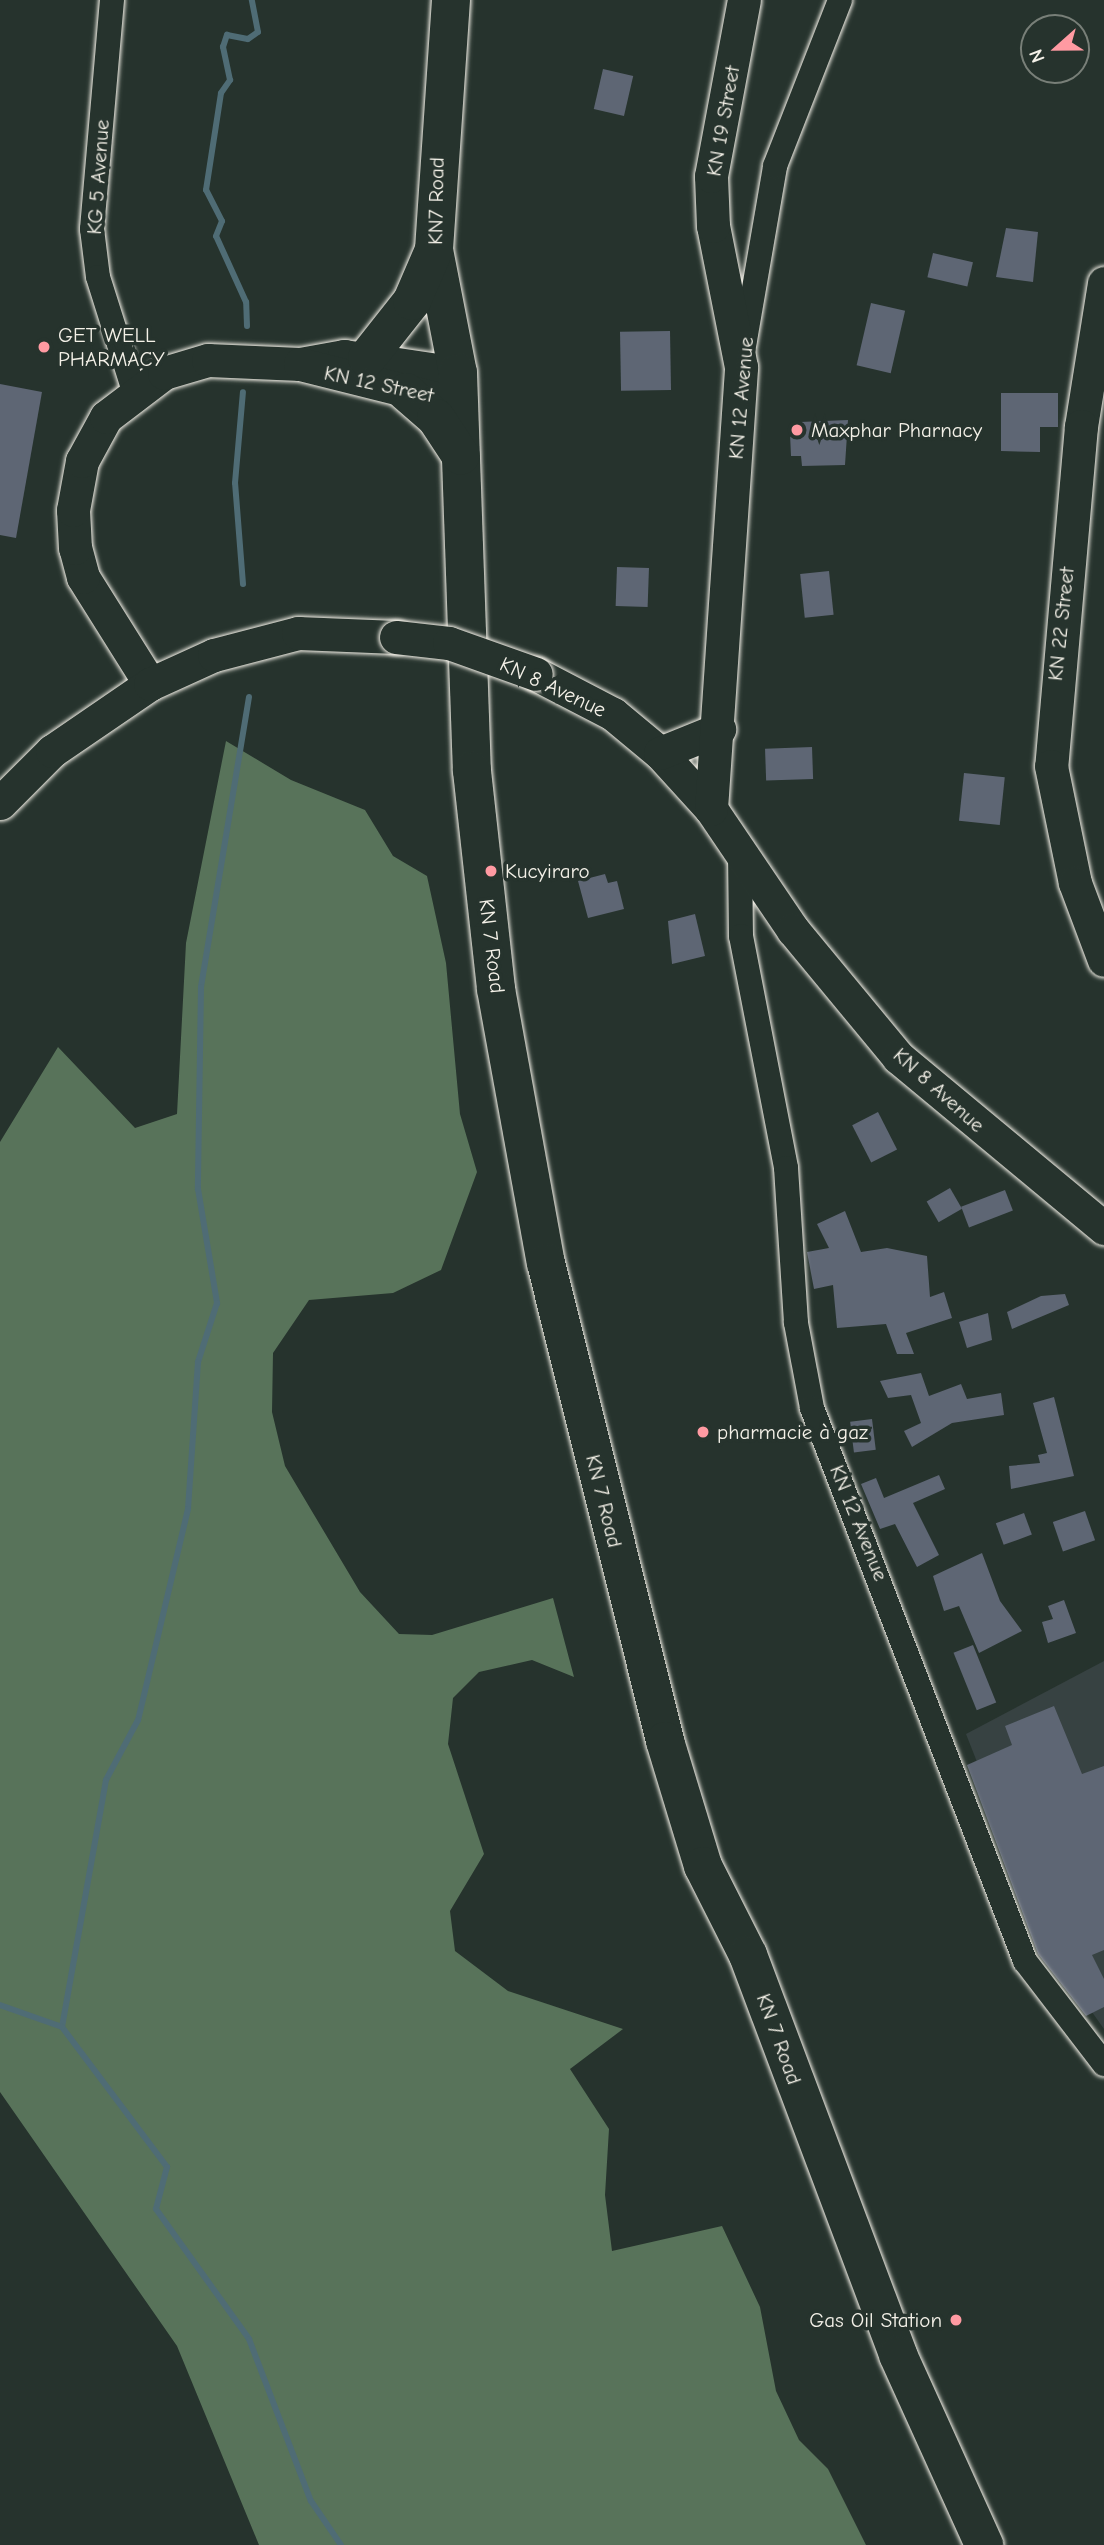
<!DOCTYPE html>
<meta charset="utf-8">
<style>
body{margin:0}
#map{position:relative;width:1104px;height:2545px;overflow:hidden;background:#26332d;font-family:"Comic Neue",sans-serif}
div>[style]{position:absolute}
.built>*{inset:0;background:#374242}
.green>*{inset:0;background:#58735a}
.stream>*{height:6px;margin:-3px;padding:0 3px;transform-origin:3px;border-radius:3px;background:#4f6c75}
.building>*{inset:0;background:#5e6674;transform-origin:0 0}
.roads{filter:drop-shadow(0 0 2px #f4f1e8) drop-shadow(0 0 2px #f4f1e8)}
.street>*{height:24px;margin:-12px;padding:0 12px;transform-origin:12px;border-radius:12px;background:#26332d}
.secondary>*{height:33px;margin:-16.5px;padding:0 16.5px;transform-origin:16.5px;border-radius:16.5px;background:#26332d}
.primary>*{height:38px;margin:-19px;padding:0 19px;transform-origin:19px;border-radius:19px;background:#26332d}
.bridges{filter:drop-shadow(0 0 2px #f4f1e8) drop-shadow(0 0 2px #f4f1e8)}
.secondary-bridge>*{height:33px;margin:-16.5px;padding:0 16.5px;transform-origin:16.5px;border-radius:16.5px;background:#26332d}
.dots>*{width:19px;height:19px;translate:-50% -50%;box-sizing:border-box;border:4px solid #26332d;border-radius:50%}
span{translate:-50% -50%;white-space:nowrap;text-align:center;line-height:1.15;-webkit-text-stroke:7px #26332d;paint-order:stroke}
.street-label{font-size:21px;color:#f4f1e8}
.poi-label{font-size:21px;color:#f4f1e8}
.left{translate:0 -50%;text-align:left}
.right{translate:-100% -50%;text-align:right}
.north{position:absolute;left:1020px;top:14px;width:70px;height:70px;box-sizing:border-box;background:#26332d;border:2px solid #787f78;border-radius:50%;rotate:249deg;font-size:19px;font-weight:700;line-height:28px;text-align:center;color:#f4f1e8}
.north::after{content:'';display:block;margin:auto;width:24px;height:32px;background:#ff9aa2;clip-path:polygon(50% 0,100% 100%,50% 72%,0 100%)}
</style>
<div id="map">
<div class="built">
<i style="clip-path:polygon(1104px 1661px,1104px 2029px,1055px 1960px,966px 1734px)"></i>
</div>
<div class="green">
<i style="clip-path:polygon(226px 741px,291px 780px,365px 810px,393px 856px,427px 876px,446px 963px,460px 1114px,477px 1172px,441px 1270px,393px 1293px,309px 1300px,273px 1353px,272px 1412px,285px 1466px,360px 1592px,399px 1634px,432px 1635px,553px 1598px,574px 1677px,532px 1660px,479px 1672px,453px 1698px,448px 1744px,484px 1854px,450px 1911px,455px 1951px,508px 1991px,623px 2029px,570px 2069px,609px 2129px,605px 2195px,612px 2251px,722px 2226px,760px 2307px,776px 2391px,799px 2440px,828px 2469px,866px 2545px,259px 2545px,177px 2346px,0 2092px,0 1142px,58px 1047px,135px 1128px,177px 1114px,186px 943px)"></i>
</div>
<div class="stream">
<i style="left:247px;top:326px;width:24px;rotate:-92deg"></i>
<i style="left:246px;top:302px;width:72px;rotate:-114.4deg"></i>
<i style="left:216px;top:236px;width:16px;rotate:-68deg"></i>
<i style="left:222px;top:221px;width:35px;rotate:-117deg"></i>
<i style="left:206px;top:190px;width:98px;rotate:-81.2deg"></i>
<i style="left:221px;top:93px;width:16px;rotate:-55deg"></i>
<i style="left:230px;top:80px;width:34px;rotate:-102deg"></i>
<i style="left:223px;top:47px;width:13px;rotate:-72deg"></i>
<i style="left:227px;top:35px;width:21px;rotate:11deg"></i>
<i style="left:248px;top:39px;width:12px;rotate:-35deg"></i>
<i style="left:258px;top:32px;width:33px;rotate:-101deg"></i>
<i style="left:243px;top:584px;width:101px;rotate:-94.5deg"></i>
<i style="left:235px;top:483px;width:91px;rotate:-85deg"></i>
<i style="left:249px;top:697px;width:294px;rotate:99.4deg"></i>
<i style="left:201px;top:987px;width:202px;rotate:90.9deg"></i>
<i style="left:198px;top:1189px;width:116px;rotate:80.5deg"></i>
<i style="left:217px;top:1303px;width:62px;rotate:107.9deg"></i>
<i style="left:198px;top:1362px;width:147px;rotate:93.9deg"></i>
<i style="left:188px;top:1509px;width:217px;rotate:103.3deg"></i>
<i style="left:138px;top:1720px;width:68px;rotate:118.1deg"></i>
<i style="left:106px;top:1780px;width:251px;rotate:100.1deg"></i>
<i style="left:62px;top:2027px;width:175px;rotate:53.1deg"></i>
<i style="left:167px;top:2167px;width:43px;rotate:104.7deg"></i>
<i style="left:156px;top:2209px;width:160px;rotate:54.4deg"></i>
<i style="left:249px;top:2339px;width:173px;rotate:69.1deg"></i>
<i style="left:311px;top:2501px;width:53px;rotate:55.7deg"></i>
<i style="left:0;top:2005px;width:66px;rotate:19.5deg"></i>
</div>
<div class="building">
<i style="left:603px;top:69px;width:31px;height:41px;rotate:13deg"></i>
<i style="clip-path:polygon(1006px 228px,1038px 232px,1033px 282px,996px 277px)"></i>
<i style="left:933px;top:253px;width:41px;height:25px;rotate:13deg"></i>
<i style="left:871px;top:303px;width:35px;height:64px;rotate:13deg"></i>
<i style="left:670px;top:331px;width:59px;height:50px;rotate:89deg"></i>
<i style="clip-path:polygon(0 384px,42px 392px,16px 538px,0 535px)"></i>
<i style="clip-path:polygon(1001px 393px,1058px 393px,1058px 427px,1040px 427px,1040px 452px,1001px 451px)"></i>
<i style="clip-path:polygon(848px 420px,845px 465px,802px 466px,801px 456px,791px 456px,790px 434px,800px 434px,800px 422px)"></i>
<i style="left:617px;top:567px;width:32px;height:39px;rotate:2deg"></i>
<i style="left:829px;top:571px;width:44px;height:29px;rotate:84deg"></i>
<i style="left:812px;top:747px;width:32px;height:47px;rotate:88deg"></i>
<i style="left:964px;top:773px;width:41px;height:48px;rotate:6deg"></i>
<i style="clip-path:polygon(605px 874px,608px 883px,617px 881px,624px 909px,588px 918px,578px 881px)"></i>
<i style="clip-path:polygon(695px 914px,705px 956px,672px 964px,668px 921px)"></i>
<i style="left:878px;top:1112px;width:42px;height:29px;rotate:63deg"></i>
<i style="left:950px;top:1188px;width:24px;height:27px;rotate:60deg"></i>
<i style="left:1005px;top:1190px;width:22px;height:47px;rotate:69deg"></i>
<i style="clip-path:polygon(845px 1211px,861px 1252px,887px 1248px,927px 1256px,930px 1297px,944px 1292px,952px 1318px,906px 1333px,914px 1354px,897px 1354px,886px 1324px,837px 1328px,833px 1285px,814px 1289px,807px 1252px,829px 1248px,817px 1224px)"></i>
<i style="clip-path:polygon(1065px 1294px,1069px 1305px,1012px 1329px,1007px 1312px,1041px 1296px)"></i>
<i style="clip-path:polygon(988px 1313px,992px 1340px,967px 1348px,959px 1322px)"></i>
<i style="clip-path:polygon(921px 1373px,929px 1396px,961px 1384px,967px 1399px,1001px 1393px,1004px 1415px,952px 1423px,912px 1447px,904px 1431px,921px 1423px,911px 1395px,888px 1398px,880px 1381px)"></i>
<i style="clip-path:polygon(1054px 1397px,1074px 1476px,1011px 1489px,1009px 1466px,1040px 1463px,1038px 1455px,1047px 1453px,1033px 1403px)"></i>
<i style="left:872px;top:1419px;width:31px;height:22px;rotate:83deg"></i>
<i style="clip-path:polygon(939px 1475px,945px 1489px,913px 1503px,939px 1555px,917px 1567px,895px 1524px,880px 1529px,861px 1484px,876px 1478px,884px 1498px)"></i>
<i style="left:1085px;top:1511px;width:31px;height:34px;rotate:71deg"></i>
<i style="left:1024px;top:1513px;width:23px;height:30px;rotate:70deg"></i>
<i style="clip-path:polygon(982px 1553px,1000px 1601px,1022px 1631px,979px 1653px,959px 1606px,944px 1611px,933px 1576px)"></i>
<i style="clip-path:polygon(1064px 1600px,1076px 1633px,1048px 1643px,1042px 1622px,1053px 1619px,1048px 1606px)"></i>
<i style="left:973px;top:1645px;width:62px;height:21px;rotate:68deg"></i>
<i style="clip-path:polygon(1054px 1706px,1082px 1774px,1104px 1766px,1104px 1950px,1092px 1955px,1104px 1979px,1104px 2007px,1086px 2016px,1038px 1954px,967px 1765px,1012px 1745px,1005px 1726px)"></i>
</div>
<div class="roads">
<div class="street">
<i style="left:112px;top:0;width:230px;rotate:95deg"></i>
<i style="left:92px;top:229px;width:48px;rotate:82.9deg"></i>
<i style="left:98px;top:277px;width:120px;rotate:72.5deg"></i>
<i style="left:743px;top:352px;width:189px;rotate:-80.2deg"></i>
<i style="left:775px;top:166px;width:178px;rotate:-68.6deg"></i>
<i style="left:740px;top:855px;width:81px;rotate:89.3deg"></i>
<i style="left:741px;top:936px;width:236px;rotate:79deg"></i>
<i style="left:786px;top:1168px;width:155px;rotate:86.3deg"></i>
<i style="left:796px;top:1323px;width:86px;rotate:79.3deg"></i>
<i style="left:812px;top:1408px;width:593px;rotate:68.93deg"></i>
<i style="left:1025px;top:1961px;width:130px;rotate:52.5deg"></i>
</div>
<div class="secondary">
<i style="left:1104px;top:283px;width:145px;rotate:99.1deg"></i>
<i style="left:1081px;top:426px;width:341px;rotate:95deg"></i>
<i style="left:1051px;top:766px;width:119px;rotate:78.4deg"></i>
<i style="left:1075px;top:883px;width:82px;rotate:69.4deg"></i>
<i style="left:300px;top:364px;width:45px;rotate:-10.3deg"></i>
<i style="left:344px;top:356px;width:115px;rotate:8.5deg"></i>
<i style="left:536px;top:674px;width:87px;rotate:27.5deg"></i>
<i style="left:613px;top:714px;width:61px;rotate:39.7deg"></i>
<i style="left:660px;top:753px;width:76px;rotate:47.7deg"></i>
<i style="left:711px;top:809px;width:146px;rotate:55.9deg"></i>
<i style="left:793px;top:930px;width:165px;rotate:50.4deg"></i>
<i style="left:898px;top:1057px;width:268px;rotate:39.7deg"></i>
<i style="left:150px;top:684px;width:126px;rotate:-122.1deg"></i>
<i style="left:83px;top:577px;width:30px;rotate:-105deg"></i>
<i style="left:75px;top:548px;width:38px;rotate:-93deg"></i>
<i style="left:73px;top:510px;width:50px;rotate:-79.6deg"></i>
<i style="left:82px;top:461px;width:50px;rotate:-61.4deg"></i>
<i style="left:106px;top:417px;width:73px;rotate:-37.2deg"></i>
<i style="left:164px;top:373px;width:46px;rotate:-16.5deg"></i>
<i style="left:208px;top:360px;width:92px;rotate:2.5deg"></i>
<i style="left:300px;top:364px;width:136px;rotate:14deg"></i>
<i style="left:660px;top:753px;width:64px;rotate:-22.1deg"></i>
<i style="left:0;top:803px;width:74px;rotate:-45deg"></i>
<i style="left:52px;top:751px;width:119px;rotate:-34.4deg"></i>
<i style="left:150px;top:684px;width:70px;rotate:-24.4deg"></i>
<i style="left:214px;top:655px;width:87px;rotate:-14.7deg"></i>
<i style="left:298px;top:633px;width:98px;rotate:2.3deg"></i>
<i style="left:711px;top:809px;width:443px;rotate:-86.1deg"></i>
<i style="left:741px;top:367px;width:144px;rotate:-101.2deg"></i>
<i style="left:713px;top:226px;width:50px;rotate:-92.3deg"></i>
<i style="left:711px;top:176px;width:179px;rotate:-79.4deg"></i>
</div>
<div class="primary">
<i style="left:451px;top:0;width:251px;rotate:93.9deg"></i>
<i style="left:434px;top:250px;width:125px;rotate:79deg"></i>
<i style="left:458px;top:373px;width:398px;rotate:88deg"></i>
<i style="left:472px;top:771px;width:219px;rotate:83.7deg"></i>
<i style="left:496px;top:989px;width:279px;rotate:79.7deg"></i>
<i style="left:546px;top:1263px;width:493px;rotate:76deg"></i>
<i style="left:665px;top:1741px;width:131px;rotate:73.1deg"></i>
<i style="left:703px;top:1866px;width:100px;rotate:63.2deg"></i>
<i style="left:748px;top:1955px;width:427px;rotate:69.4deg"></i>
<i style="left:898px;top:2355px;width:209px;rotate:65.6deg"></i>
<i style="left:367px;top:358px;width:73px;rotate:-51.7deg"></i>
<i style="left:412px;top:301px;width:56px;rotate:-66.7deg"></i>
<i style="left:406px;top:392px;width:40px;rotate:41deg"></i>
<i style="left:436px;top:418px;width:45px;rotate:56.7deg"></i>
</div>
</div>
<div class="bridges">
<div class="secondary-bridge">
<i style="left:396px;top:637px;width:53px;rotate:6.5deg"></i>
<i style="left:449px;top:643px;width:92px;rotate:19.6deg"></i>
</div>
</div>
<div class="dots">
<i style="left:44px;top:347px;background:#ff9aa2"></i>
<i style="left:797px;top:430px;background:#ff9aa2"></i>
<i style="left:491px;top:871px;background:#ff9aa2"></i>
<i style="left:703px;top:1432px;background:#ff9aa2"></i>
<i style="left:956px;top:2320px;background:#ff9aa2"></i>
</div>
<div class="street-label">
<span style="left:723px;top:121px;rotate:-80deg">KN 19 Street</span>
<span style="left:98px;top:177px;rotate:-86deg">KG 5 Avenue</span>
<span style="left:436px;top:201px;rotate:-89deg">KN7 Road</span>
<span style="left:379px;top:384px;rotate:12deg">KN 12 Street</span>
<span style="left:741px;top:398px;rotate:-85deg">KN 12 Avenue</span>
<span style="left:1061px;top:624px;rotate:-84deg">KN 22 Street</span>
<span style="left:553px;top:687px;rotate:25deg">KN 8 Avenue</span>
<span style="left:492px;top:946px;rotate:83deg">KN 7 Road</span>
<span style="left:939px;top:1090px;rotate:42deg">KN 8 Avenue</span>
<span style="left:604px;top:1501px;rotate:76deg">KN 7 Road</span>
<span style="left:859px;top:1523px;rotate:68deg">KN 12 Avenue</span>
<span style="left:779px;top:2039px;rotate:70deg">KN 7 Road</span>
</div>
<div class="poi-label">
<span class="left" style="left:58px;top:347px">GET WELL<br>PHARMACY</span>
<span class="left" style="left:811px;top:430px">Maxphar Pharnacy</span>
<span class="left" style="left:505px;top:871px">Kucyiraro</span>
<span class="left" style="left:717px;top:1432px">pharmacie à gaz</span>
<span class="right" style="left:942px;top:2320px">Gas Oil Station</span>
</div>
<div class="north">N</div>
</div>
